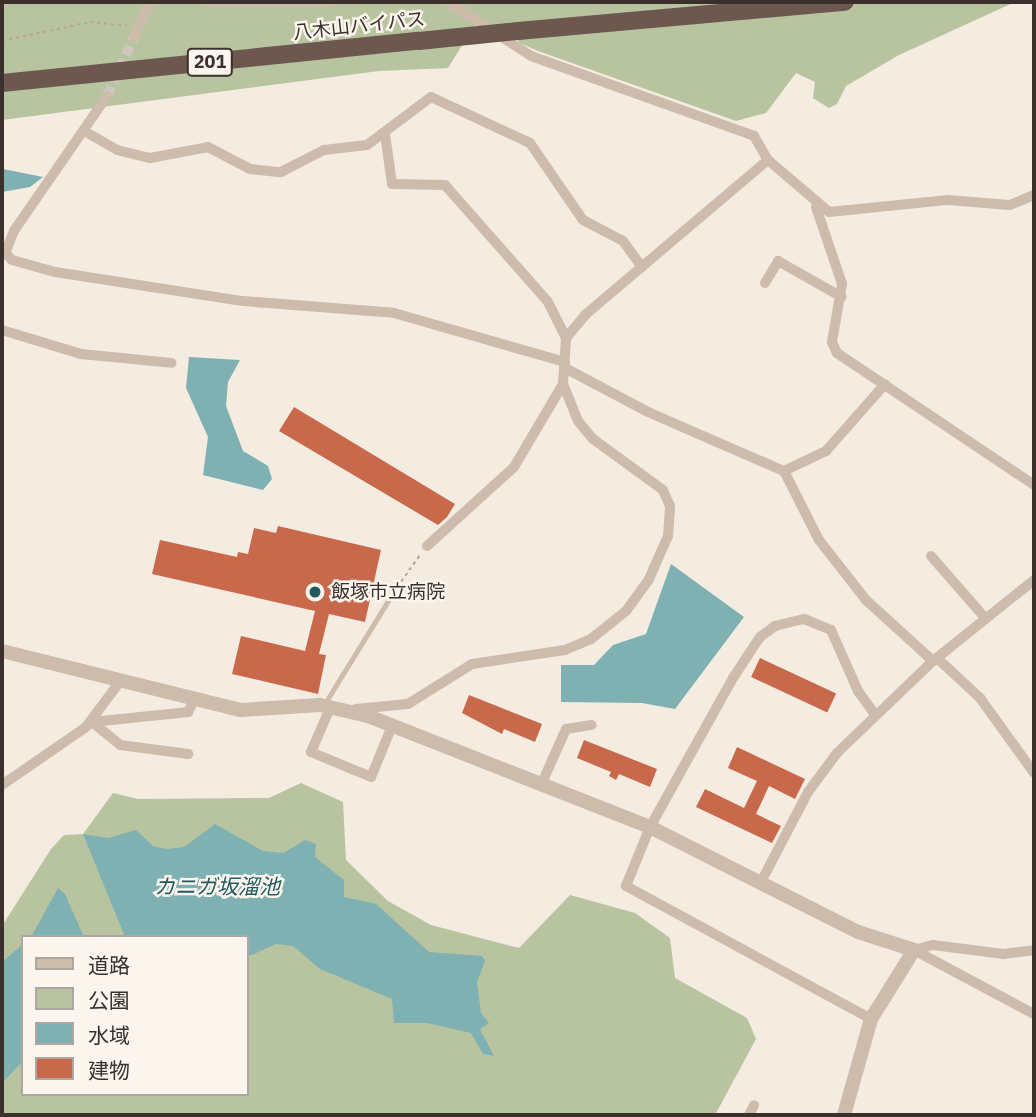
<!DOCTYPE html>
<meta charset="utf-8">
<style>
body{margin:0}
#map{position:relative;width:1036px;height:1117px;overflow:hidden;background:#f4ebe1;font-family:"IBM Plex Sans","Noto Sans JP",sans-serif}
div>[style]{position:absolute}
.green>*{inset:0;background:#b8c4a0}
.water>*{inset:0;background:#7fb0b2}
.building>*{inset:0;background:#c8694b;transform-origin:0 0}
.minor-tunnel>*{height:10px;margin-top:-5px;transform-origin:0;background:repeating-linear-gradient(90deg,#cfc6bd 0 10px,transparent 0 15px)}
.path>*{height:2px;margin-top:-1px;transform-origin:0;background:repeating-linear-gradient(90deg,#b9a596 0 3.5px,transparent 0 7px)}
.service>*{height:5px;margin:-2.5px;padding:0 2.5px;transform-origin:2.5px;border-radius:2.5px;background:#cdbbac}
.minor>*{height:10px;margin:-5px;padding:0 5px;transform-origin:5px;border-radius:5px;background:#cdbbac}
.tertiary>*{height:14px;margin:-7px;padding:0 7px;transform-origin:7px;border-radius:7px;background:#cdbbac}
.trunk>*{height:18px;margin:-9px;padding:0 9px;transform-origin:9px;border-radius:9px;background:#6c584f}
.trunk-bridge>*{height:18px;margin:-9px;padding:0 9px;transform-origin:9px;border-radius:9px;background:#6c584f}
.dots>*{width:19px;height:19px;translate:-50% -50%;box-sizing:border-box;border:4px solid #fbf5ee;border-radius:50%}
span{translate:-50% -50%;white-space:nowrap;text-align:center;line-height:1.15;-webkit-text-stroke:5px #fbf5ee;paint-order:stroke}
.shield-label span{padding:2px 5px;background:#fbf5ee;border:2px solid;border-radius:5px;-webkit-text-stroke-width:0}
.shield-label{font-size:18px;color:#3b302b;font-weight:700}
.street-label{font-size:19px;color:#3b302b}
.poi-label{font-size:19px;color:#3b302b}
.left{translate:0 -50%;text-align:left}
.water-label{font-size:21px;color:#1f5a5e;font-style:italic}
.frame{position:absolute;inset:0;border:4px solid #3b302b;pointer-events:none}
.legend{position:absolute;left:21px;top:935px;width:228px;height:161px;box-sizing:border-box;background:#fbf5ee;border:2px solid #aea6a0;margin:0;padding:9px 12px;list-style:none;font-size:21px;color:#3b302b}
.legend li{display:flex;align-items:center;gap:14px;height:35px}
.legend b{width:35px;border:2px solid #aea6a0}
</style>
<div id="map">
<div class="green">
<i style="clip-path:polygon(2px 2px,1015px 2px,899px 55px,846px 86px,837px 104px,829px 108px,813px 98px,815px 82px,796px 73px,766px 113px,736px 121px,538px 51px,520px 43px,506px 26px,476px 23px,448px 68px,379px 71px,2px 120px)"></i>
<i style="clip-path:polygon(evenodd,301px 783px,343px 802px,346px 860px,388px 901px,431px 925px,519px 948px,570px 895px,635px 913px,670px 938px,675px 978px,747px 1018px,756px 1039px,715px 1115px,2px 1115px,2px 926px,51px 849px,64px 835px,83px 834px,113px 793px,138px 799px,269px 798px,301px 783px,23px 937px,247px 937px,247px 1094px,23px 1094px,23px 937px)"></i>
</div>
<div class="water">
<i style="clip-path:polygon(4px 119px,3px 169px,43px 177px,30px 187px,2px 192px)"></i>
<i style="clip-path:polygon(189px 357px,240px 360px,228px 382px,226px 406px,243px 451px,268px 466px,272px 479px,263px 490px,203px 475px,208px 437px,186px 388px)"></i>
<i style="clip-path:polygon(671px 564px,744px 617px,675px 709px,642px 703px,561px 702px,561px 665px,594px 665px,613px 645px,646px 634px)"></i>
<i style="clip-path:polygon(215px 824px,263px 851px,283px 853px,305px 840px,316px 844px,315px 857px,344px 880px,344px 897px,376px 904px,429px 952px,482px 956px,485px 961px,477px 982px,481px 1013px,489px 1023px,480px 1029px,494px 1056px,483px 1054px,471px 1033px,427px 1023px,394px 1023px,392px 999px,320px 969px,293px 946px,276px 944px,252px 955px,247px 955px,247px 937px,125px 937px,83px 834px,108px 838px,136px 830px,153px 846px,167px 849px,184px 847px)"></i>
<i style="clip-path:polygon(58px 888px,65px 894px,84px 937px,31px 937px)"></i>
<i style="clip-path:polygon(23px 944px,23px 1061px,2px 1083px,2px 962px)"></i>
</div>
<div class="building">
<i style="clip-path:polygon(294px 407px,455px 504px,447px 517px,438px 525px,279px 431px)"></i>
<i style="clip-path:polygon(278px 526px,381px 550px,365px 622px,329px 614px,319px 654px,326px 655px,318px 694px,232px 674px,241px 636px,305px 651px,315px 611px,152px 574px,160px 540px,237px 557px,238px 552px,248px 554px,254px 528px,276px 533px)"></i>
<i style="left:760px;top:658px;width:84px;height:21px;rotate:25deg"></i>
<i style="clip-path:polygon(469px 695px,542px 724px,535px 742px,504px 729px,502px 734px,462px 713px)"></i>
<i style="clip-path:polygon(584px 740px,657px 769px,650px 787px,619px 774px,616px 780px,609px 776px,611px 772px,577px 758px)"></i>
<i style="clip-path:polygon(737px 747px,805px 779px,795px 799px,769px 786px,756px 814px,781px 826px,772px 843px,696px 807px,705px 789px,744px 808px,757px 781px,728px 768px)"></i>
</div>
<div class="minor-tunnel">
<i style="left:107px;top:96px;width:65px;rotate:-65.4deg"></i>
</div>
<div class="path">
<i style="left:2px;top:41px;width:90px;rotate:-12.2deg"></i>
<i style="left:90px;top:22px;width:37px;rotate:6deg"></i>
<i style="left:393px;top:593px;width:47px;rotate:-54.6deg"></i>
</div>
<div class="service">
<i style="left:325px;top:703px;width:122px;rotate:-58.4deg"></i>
</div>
<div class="minor">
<i style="left:207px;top:2px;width:122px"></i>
<i style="left:448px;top:2px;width:99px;rotate:33deg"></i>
<i style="left:531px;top:56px;width:237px;rotate:19.7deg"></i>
<i style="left:754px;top:136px;width:28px;rotate:60deg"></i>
<i style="left:768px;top:160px;width:80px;rotate:40.4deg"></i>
<i style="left:829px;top:212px;width:120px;rotate:-5.8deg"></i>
<i style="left:948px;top:200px;width:62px;rotate:4.6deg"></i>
<i style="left:1010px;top:205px;width:26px;rotate:-23deg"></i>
<i style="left:134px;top:37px;width:38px;rotate:-65deg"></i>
<i style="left:107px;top:96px;width:164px;rotate:124.6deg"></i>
<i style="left:14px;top:231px;width:24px;rotate:112deg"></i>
<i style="left:5px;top:253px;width:10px;rotate:45deg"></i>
<i style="left:12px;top:260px;width:45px;rotate:15.6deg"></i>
<i style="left:55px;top:272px;width:190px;rotate:8.8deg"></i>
<i style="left:243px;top:301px;width:151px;rotate:4.5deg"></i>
<i style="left:394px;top:313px;width:178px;rotate:16deg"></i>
<i style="left:86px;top:132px;width:36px;rotate:30deg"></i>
<i style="left:117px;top:150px;width:34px;rotate:14deg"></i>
<i style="left:150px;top:158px;width:59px;rotate:-10.7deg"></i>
<i style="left:208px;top:147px;width:47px;rotate:27.6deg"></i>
<i style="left:250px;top:169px;width:31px;rotate:6deg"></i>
<i style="left:281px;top:172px;width:48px;rotate:-27.1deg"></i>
<i style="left:324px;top:150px;width:43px;rotate:-6.6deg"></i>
<i style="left:367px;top:145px;width:80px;rotate:-36.9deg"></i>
<i style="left:431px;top:97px;width:109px;rotate:24.9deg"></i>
<i style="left:530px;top:143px;width:93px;rotate:55.5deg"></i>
<i style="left:583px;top:220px;width:45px;rotate:27.7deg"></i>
<i style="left:623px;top:241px;width:32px;rotate:54deg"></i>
<i style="left:385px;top:134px;width:50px;rotate:82deg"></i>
<i style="left:392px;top:184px;width:53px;rotate:1.1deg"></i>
<i style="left:445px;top:185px;width:156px;rotate:48.6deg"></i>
<i style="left:548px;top:302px;width:40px;rotate:63.4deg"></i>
<i style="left:816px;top:207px;width:81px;rotate:71.3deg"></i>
<i style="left:842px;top:284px;width:59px;rotate:99.8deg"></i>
<i style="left:832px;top:342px;width:12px;rotate:66deg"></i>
<i style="left:837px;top:353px;width:237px;rotate:33.8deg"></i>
<i style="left:765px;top:283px;width:26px;rotate:-59deg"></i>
<i style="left:778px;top:261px;width:73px;rotate:29.4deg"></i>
<i style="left:2px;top:330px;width:83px;rotate:16.9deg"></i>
<i style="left:81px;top:354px;width:91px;rotate:5.6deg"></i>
<i style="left:565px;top:368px;width:94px;rotate:27.9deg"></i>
<i style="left:648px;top:412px;width:148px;rotate:23.5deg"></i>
<i style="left:784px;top:471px;width:77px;rotate:63.1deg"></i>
<i style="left:819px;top:540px;width:76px;rotate:51.9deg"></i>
<i style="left:866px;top:600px;width:91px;rotate:42.3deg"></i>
<i style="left:784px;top:471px;width:47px;rotate:-25.5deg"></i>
<i style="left:826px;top:451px;width:89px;rotate:-48.6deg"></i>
<i style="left:427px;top:546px;width:118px;rotate:-42.2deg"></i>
<i style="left:514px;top:467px;width:96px;rotate:-59.4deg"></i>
<i style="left:931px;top:556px;width:82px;rotate:48.9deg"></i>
<i style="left:937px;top:658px;width:59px;rotate:42.9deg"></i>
<i style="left:980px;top:698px;width:92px;rotate:54.2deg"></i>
<i style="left:331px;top:706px;width:50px;rotate:113.5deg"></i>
<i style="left:311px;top:752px;width:65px;rotate:22.6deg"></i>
<i style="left:371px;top:777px;width:55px;rotate:-67.6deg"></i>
<i style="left:356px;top:709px;width:52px;rotate:-5.5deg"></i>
<i style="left:408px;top:704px;width:75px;rotate:-32deg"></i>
<i style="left:472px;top:664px;width:94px;rotate:-8.6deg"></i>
<i style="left:565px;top:650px;width:28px;rotate:-23deg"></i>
<i style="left:591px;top:639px;width:45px;rotate:-38.7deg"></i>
<i style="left:626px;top:611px;width:39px;rotate:-54deg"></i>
<i style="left:649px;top:579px;width:47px;rotate:-66.2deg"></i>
<i style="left:668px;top:536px;width:30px;rotate:-86deg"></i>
<i style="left:670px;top:506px;width:17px;rotate:-114deg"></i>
<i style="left:663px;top:490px;width:87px;rotate:-143.9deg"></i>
<i style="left:593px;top:439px;width:23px;rotate:-130deg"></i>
<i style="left:578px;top:421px;width:40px;rotate:-112deg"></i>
<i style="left:563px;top:384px;width:46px;rotate:-86.3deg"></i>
<i style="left:566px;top:338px;width:30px;rotate:-50deg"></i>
<i style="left:585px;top:315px;width:240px;rotate:-40.3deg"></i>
<i style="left:92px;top:722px;width:97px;rotate:-5.9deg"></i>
<i style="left:188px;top:712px;width:13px;rotate:-63deg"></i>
<i style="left:92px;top:722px;width:36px;rotate:39deg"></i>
<i style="left:120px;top:745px;width:69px;rotate:7.5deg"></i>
<i style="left:2px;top:785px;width:102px;rotate:-34.6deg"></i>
<i style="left:86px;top:727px;width:59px;rotate:-53.3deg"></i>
<i style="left:541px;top:785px;width:61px;rotate:-65.9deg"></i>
<i style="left:566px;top:729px;width:26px;rotate:-9deg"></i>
<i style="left:762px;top:880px;width:99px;rotate:-62.4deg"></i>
<i style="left:808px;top:792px;width:49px;rotate:-53.4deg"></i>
<i style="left:837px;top:753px;width:133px;rotate:-43.8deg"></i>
<i style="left:933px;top:661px;width:129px;rotate:-38.7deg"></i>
<i style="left:914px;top:950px;width:136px;rotate:28.1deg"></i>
<i style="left:914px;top:950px;width:20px;rotate:-15deg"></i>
<i style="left:933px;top:945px;width:71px;rotate:7.3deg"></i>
<i style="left:1003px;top:954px;width:31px;rotate:-7deg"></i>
<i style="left:871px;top:1019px;width:279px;rotate:-151.5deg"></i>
<i style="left:626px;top:886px;width:64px;rotate:-67.9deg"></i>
<i style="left:650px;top:827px;width:171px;rotate:-60.9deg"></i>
<i style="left:733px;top:678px;width:49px;rotate:-56.6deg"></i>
<i style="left:760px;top:637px;width:19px;rotate:-36deg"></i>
<i style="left:775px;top:626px;width:30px;rotate:-14deg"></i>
<i style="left:804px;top:619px;width:29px;rotate:22deg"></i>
<i style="left:831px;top:630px;width:67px;rotate:66.1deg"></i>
<i style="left:858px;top:691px;width:27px;rotate:54deg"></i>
<i style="left:749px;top:1115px;width:11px;rotate:-63deg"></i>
</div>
<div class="tertiary">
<i style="left:2px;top:651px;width:245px;rotate:13.9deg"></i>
<i style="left:240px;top:710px;width:80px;rotate:-3.6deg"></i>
<i style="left:320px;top:705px;width:49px;rotate:12.9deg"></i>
<i style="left:368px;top:716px;width:303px;rotate:21.5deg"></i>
<i style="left:650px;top:827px;width:233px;rotate:26.8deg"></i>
<i style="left:858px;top:932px;width:59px;rotate:17.8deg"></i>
<i style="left:914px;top:950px;width:81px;rotate:121.9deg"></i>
<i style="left:871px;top:1019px;width:100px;rotate:105.7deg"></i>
</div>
<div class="trunk">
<i style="left:518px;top:31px;width:328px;rotate:-5.1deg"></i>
<i style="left:2px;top:83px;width:419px;rotate:-5.8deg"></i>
</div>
<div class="trunk-bridge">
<i style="left:419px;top:41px;width:100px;rotate:-5.8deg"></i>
</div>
<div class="dots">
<i style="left:315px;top:592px;background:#1f5a5e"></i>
</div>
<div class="shield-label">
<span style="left:210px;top:62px">201</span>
</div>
<div class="street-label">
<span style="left:359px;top:26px;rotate:-6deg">八木山バイパス</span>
</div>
<div class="poi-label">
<span class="left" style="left:331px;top:592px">飯塚市立病院</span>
</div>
<div class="water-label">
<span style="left:217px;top:886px">カニガ坂溜池</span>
</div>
<div class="frame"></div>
<ul class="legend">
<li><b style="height:9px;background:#cdbbac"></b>道路</li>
<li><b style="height:19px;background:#b8c4a0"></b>公園</li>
<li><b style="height:19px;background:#7fb0b2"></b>水域</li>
<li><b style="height:19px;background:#c8694b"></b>建物</li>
</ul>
</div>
